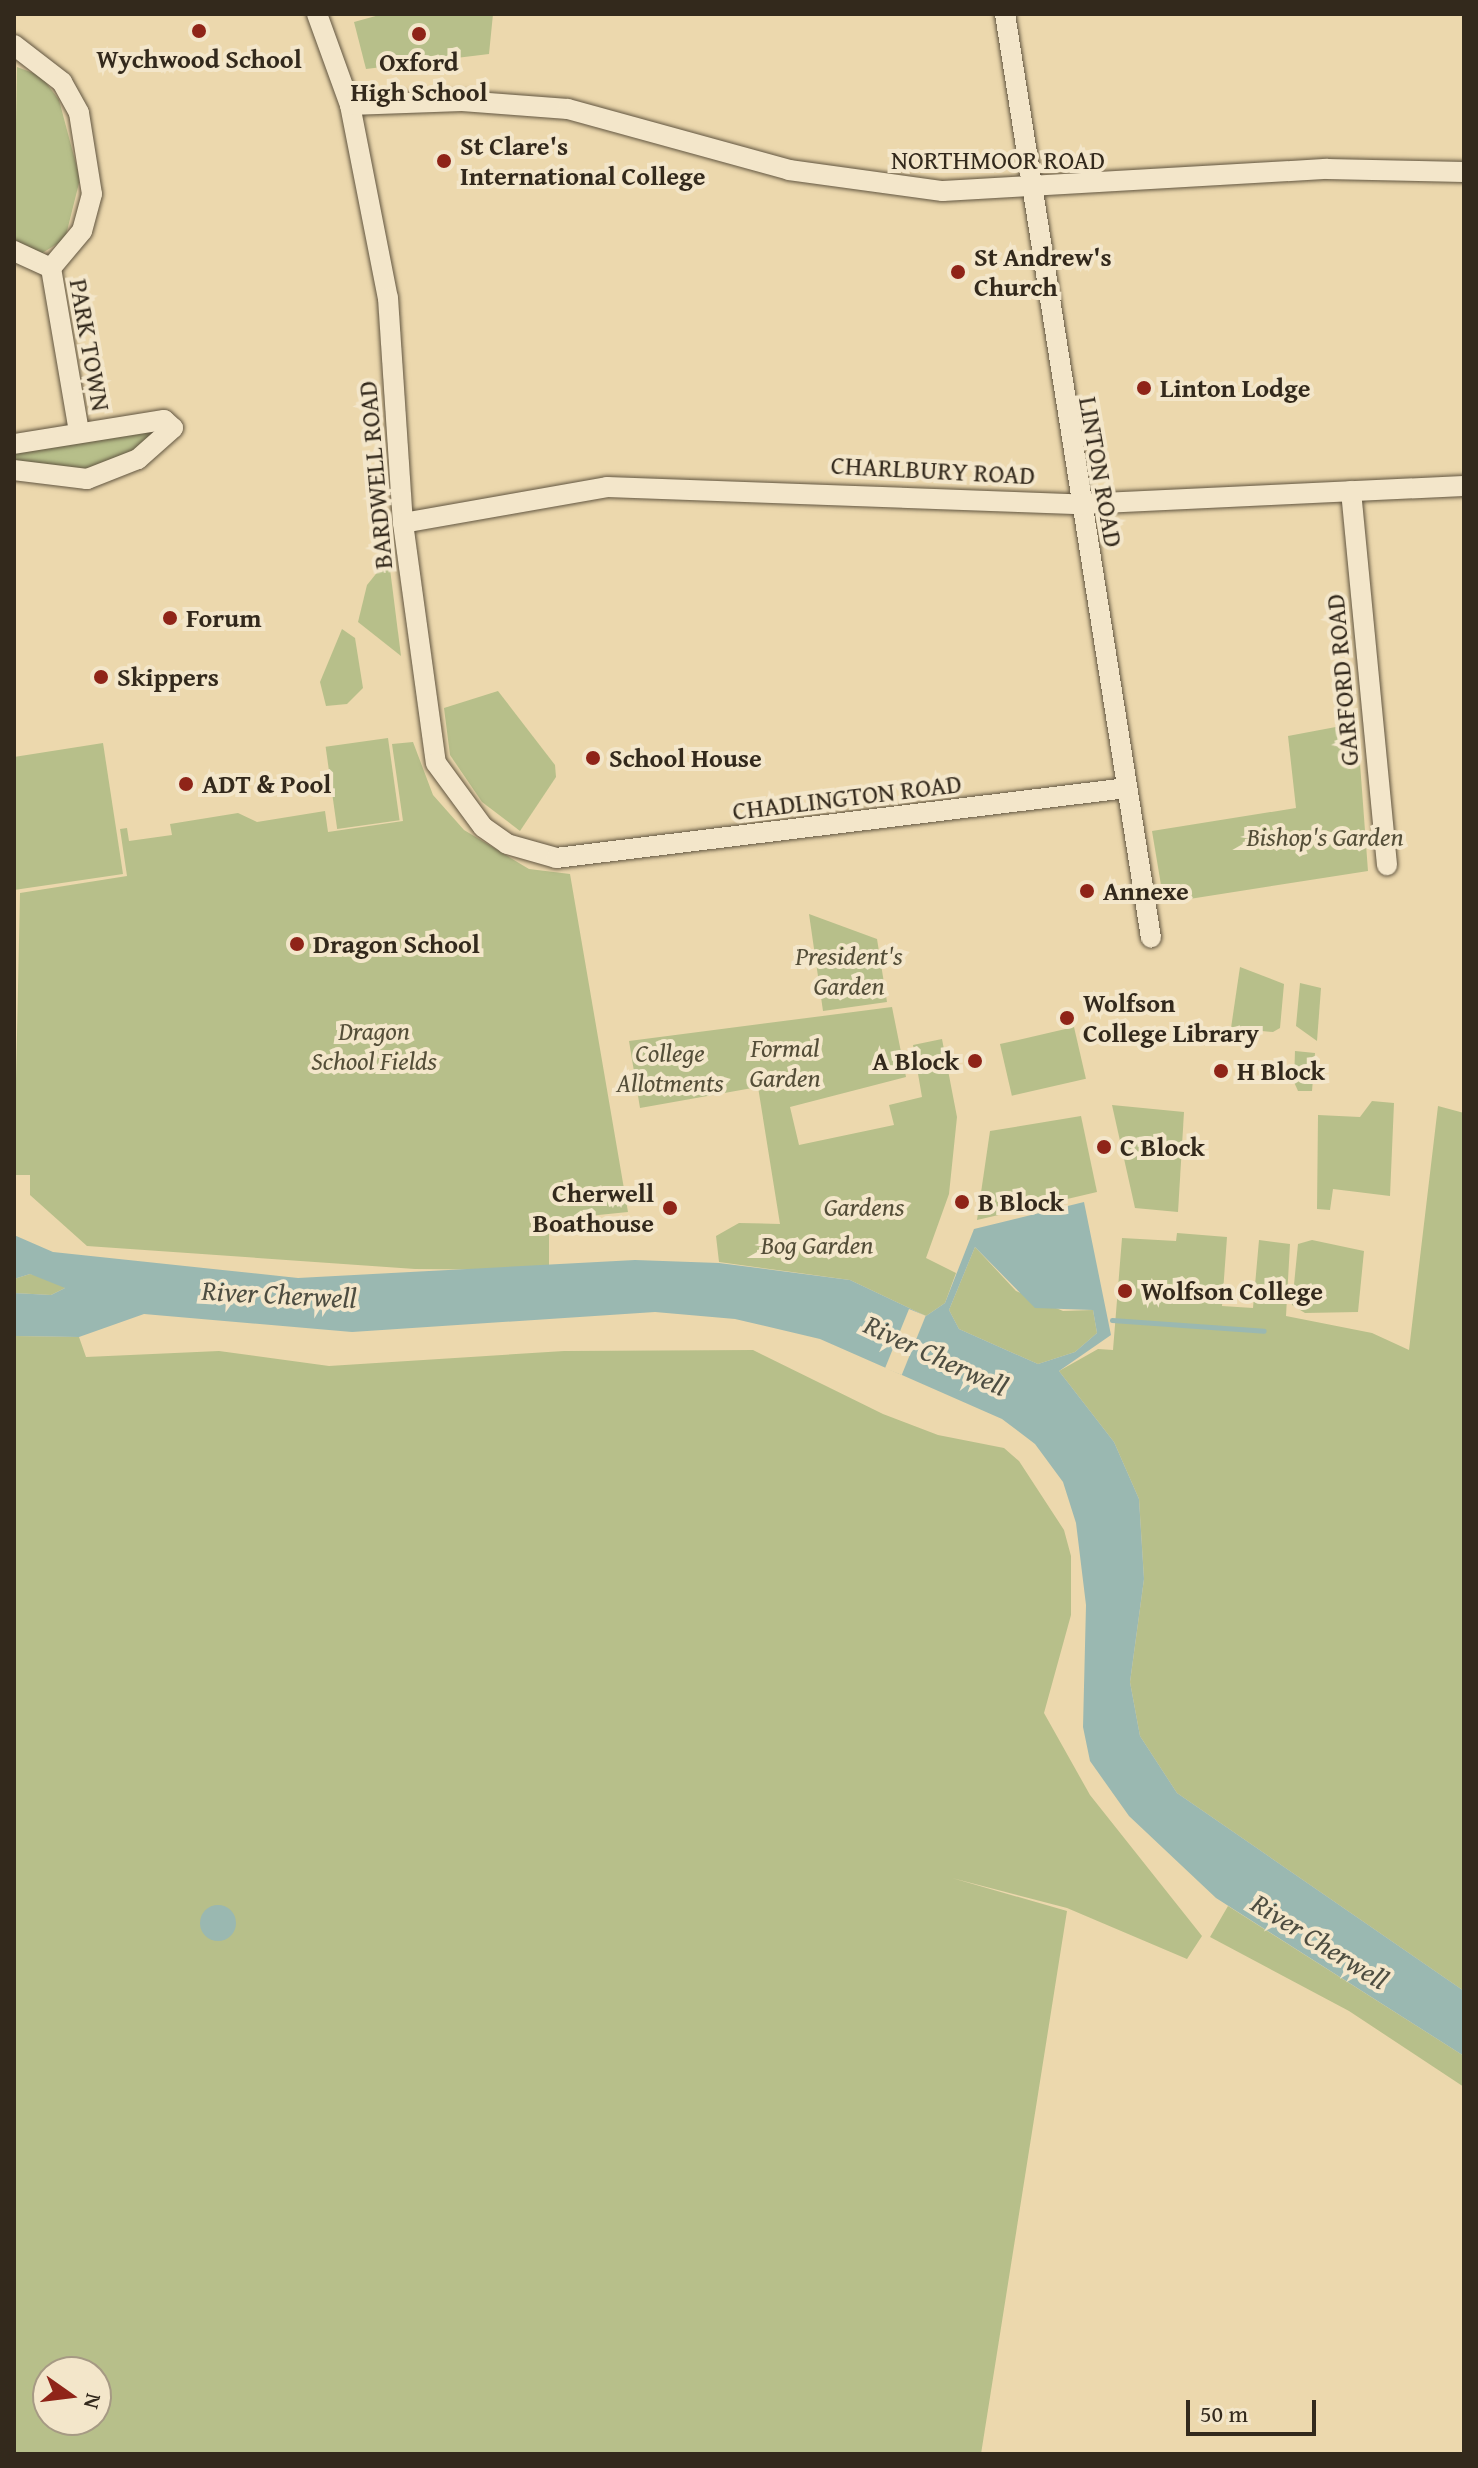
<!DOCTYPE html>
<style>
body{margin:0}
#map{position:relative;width:1478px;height:2468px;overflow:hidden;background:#ecd8ad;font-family:"Gentium Book Plus",serif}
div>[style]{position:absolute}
.green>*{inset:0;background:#b7bf8a;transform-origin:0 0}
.water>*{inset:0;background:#9ab8b1}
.round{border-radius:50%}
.pier>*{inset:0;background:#ecd8ad;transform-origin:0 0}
.stream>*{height:5px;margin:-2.5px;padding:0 2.5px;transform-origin:2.5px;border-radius:2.5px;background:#9ab8b1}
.roads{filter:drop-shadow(0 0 2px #615540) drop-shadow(0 0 2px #615540)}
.street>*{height:20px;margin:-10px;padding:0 10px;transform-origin:10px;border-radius:10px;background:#f3e6ca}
.dots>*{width:22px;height:22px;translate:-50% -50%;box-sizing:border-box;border:4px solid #f3e6ca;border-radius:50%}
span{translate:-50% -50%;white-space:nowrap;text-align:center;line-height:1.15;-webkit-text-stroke:8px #f3e6ca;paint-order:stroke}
.poi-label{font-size:26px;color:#33291c;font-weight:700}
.left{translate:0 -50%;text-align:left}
.right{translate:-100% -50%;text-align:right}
.street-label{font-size:26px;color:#33291c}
.park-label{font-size:26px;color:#544e38;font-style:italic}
.water-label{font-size:28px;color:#4d4d41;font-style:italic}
.frame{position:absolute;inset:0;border:16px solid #33291c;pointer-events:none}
.north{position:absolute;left:32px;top:2356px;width:80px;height:80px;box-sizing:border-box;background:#f3e6ca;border:2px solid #a69a84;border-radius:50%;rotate:104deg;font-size:22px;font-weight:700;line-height:32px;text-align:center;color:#33291c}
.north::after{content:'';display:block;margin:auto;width:28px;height:36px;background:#8f2418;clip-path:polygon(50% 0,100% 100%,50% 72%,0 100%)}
.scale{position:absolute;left:1186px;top:2400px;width:130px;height:36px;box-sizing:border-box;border:4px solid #33291c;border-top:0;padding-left:10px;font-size:24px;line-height:28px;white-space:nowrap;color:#33291c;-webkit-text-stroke:6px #f3e6ca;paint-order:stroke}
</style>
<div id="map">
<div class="green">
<i style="clip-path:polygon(383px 14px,493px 14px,489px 54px,366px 69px,354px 22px)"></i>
<i style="clip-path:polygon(17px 67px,41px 76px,59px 100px,80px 179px,65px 239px,39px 255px,14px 239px)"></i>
<i style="clip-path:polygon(157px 424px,149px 448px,89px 474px,14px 466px,14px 448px)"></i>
<i style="clip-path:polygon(388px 559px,389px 561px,401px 656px,358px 622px,367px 585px)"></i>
<i style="clip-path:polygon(342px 629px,355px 638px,363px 688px,347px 704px,326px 706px,320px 682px)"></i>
<i style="clip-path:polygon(498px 691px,555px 765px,556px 777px,520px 831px,482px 802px,450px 755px,444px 708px)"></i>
<i style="clip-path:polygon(1357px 723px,1368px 871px,1164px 903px,1152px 831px,1296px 808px,1288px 736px)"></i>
<i style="left:388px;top:738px;width:83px;height:63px;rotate:82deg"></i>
<i style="clip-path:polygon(413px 742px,433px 795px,464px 830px,529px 869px,570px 874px,628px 1212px,549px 1220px,549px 1270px,415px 1269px,87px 1246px,30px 1195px,30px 1175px,14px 1175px,20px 893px,127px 876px,120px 829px,127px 828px,129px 841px,172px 835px,170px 824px,238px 813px,257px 822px,325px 811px,328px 832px,403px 821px,392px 744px)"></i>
<i style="clip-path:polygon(103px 743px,123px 874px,14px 890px,14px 757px)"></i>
<i style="clip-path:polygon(809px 914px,877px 939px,887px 1002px,823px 1011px)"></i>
<i style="clip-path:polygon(1240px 967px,1284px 984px,1280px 1028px,1273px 1032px,1231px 1028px)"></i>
<i style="clip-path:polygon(1300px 983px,1321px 988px,1317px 1041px,1296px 1026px)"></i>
<i style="clip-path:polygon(892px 1007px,906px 1077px,790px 1107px,799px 1145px,894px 1125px,889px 1105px,922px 1097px,913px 1045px,942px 1039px,957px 1117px,949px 1194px,926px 1258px,956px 1273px,945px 1303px,926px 1316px,850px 1280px,719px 1262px,716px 1236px,739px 1223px,780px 1224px,758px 1087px,640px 1108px,629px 1041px)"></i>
<i style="left:1074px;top:1027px;width:53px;height:76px;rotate:77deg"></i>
<i style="clip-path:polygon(1295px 1051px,1315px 1053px,1312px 1091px,1298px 1091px,1294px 1082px)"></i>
<i style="clip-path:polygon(1372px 1101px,1394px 1103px,1390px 1196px,1333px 1189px,1330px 1210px,1317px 1209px,1318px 1115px,1360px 1117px)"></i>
<i style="clip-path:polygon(1112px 1105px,1184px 1112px,1178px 1212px,1135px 1208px)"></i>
<i style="clip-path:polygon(1438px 1106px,1464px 1113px,1464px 1991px,1177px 1793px,1140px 1736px,1130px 1682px,1144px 1579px,1139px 1499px,1114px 1442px,1059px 1371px,1098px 1349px,1113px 1350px,1122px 1238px,1176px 1241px,1177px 1233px,1227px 1237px,1222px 1306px,1253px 1308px,1259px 1240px,1290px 1244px,1286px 1316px,1372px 1333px,1409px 1350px)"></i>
<i style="clip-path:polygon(1081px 1116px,1097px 1192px,977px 1220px,990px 1131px)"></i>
<i style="clip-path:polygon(1312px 1240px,1364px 1251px,1358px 1312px,1305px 1313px,1292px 1305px,1298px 1244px)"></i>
<i style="clip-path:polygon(975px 1247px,1016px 1291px,1063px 1311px,1093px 1310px,1097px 1333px,1075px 1352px,1038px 1364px,959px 1329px,949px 1310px)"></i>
<i style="clip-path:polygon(30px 1274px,58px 1279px,65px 1288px,51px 1295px,14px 1293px,14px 1279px)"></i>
<i style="clip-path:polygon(evenodd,14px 1336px,79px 1337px,86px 1357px,219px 1351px,329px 1366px,564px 1351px,753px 1350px,883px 1414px,938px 1435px,1004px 1448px,1019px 1461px,1064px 1530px,1071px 1556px,1071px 1615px,1044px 1713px,1090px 1795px,1202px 1936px,1187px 1959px,1067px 1908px,952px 1878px,1067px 1911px,981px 2454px,14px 2454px,14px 1336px,48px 2372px,96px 2372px,96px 2420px,48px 2420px,48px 2372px)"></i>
<i style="clip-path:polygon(1228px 1906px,1464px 2056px,1464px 2087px,1349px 2011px,1210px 1937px)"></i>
</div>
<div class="water">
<i style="clip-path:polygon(evenodd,1084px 1202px,1111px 1335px,1059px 1371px,1114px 1442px,1139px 1499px,1144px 1579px,1130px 1682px,1140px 1736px,1177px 1793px,1464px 1991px,1464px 2056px,1216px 1898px,1129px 1816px,1090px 1761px,1083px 1727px,1086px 1605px,1076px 1523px,1063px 1482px,1035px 1444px,1002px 1419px,820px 1339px,735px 1319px,655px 1312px,352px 1332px,144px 1314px,79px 1337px,14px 1336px,14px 1293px,51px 1295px,65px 1288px,30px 1274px,14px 1279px,14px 1235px,53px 1252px,298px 1278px,635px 1260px,719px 1263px,850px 1280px,926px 1316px,945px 1303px,974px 1229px,1084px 1202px,975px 1247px,1035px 1308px,1093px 1310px,1097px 1333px,1075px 1352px,1038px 1364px,959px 1329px,949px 1310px,975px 1247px)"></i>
<i class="round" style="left:200px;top:1905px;width:36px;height:36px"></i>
</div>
<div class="pier">
<i style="left:909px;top:1309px;width:18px;height:64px;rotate:22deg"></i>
</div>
<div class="stream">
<i style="left:1112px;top:1320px;width:152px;rotate:4.1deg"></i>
</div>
<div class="roads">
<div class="street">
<i style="left:317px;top:14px;width:97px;rotate:70.1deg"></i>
<i style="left:350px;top:105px;width:197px;rotate:78.9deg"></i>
<i style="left:388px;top:298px;width:225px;rotate:86.2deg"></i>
<i style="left:403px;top:523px;width:242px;rotate:82.2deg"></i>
<i style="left:436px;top:763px;width:79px;rotate:53.7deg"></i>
<i style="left:483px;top:827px;width:29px;rotate:35deg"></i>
<i style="left:507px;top:844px;width:51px;rotate:15.9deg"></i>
<i style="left:556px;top:858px;width:575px;rotate:-6.99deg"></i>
<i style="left:1005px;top:14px;width:935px;rotate:81.02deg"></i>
<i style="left:14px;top:45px;width:61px;rotate:37.6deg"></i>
<i style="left:62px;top:82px;width:35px;rotate:61deg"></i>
<i style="left:79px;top:113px;width:82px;rotate:80.9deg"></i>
<i style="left:92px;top:194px;width:38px;rotate:105deg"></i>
<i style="left:82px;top:231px;width:48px;rotate:130deg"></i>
<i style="left:51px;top:268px;width:41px;rotate:-155.3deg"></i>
<i style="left:350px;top:105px;width:112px;rotate:-2deg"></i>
<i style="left:462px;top:101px;width:106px;rotate:4.3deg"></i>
<i style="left:568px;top:109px;width:229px;rotate:15.4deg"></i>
<i style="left:789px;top:170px;width:155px;rotate:7.8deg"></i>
<i style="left:943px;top:191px;width:385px;rotate:-3.3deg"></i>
<i style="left:1327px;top:169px;width:137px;rotate:1.3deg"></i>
<i style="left:51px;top:268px;width:166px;rotate:80.3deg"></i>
<i style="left:14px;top:444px;width:152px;rotate:-9.1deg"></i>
<i style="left:164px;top:420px;width:12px;rotate:42deg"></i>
<i style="left:173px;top:428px;width:47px;rotate:138.5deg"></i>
<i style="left:138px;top:459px;width:55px;rotate:158.6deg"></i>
<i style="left:87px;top:479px;width:74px;rotate:-173deg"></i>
<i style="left:1351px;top:491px;width:376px;rotate:84.5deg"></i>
<i style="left:403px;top:523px;width:207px;rotate:-10deg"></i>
<i style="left:607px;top:487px;width:474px;rotate:2.1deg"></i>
<i style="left:1081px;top:504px;width:383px;rotate:-2.7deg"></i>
</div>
</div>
<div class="dots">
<i style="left:199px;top:31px;background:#8f2418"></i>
<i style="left:419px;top:34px;background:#8f2418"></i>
<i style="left:444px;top:161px;background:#8f2418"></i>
<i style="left:958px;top:272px;background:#8f2418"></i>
<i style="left:1144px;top:388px;background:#8f2418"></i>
<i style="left:170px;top:618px;background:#8f2418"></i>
<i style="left:101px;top:677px;background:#8f2418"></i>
<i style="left:593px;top:758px;background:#8f2418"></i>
<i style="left:186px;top:784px;background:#8f2418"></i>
<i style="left:1087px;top:891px;background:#8f2418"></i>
<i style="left:297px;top:944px;background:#8f2418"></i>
<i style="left:1067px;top:1018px;background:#8f2418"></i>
<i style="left:975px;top:1061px;background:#8f2418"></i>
<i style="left:1221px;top:1071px;background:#8f2418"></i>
<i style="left:1104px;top:1147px;background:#8f2418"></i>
<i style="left:962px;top:1202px;background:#8f2418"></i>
<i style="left:670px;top:1208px;background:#8f2418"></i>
<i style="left:1125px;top:1291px;background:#8f2418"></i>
</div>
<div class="poi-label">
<span style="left:199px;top:59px">Wychwood School</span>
<span style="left:419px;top:77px">Oxford<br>High School</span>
<span class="left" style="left:460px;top:161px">St Clare's<br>International College</span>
<span class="left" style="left:974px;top:272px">St Andrew's<br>Church</span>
<span class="left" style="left:1160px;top:388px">Linton Lodge</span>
<span class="left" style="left:186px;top:618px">Forum</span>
<span class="left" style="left:117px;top:677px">Skippers</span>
<span class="left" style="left:609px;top:758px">School House</span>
<span class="left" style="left:202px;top:784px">ADT &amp; Pool</span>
<span class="left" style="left:1103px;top:891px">Annexe</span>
<span class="left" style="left:313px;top:944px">Dragon School</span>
<span class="left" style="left:1083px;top:1018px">Wolfson<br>College Library</span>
<span class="right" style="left:959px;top:1061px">A Block</span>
<span class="left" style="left:1237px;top:1071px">H Block</span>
<span class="left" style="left:1120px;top:1147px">C Block</span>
<span class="right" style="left:654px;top:1208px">Cherwell<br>Boathouse</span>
<span class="left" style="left:978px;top:1202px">B Block</span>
<span class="left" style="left:1141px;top:1291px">Wolfson College</span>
</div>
<div class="street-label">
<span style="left:998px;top:160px">NORTHMOOR ROAD</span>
<span style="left:90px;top:345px;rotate:80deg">PARK TOWN</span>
<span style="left:933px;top:470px;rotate:3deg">CHARLBURY ROAD</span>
<span style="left:1101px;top:472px;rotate:80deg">LINTON ROAD</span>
<span style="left:375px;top:475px;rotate:-95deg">BARDWELL ROAD</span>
<span style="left:1342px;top:680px;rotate:-95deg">GARFORD ROAD</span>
<span style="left:847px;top:797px;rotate:-7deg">CHADLINGTON ROAD</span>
</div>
<div class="park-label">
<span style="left:1325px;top:837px">Bishop's Garden</span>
<span style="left:849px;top:971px">President's<br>Garden</span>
<span style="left:374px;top:1046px">Dragon<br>School Fields</span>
<span style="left:785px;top:1063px">Formal<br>Garden</span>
<span style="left:670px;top:1068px">College<br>Allotments</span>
<span style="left:864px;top:1207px">Gardens</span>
<span style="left:817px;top:1245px">Bog Garden</span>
</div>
<div class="water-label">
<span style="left:279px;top:1294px;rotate:3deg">River Cherwell</span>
<span style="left:936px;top:1355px;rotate:25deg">River Cherwell</span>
<span style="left:1320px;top:1941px;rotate:32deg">River Cherwell</span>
</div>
<div class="frame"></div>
<div class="north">N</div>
<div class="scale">50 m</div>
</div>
